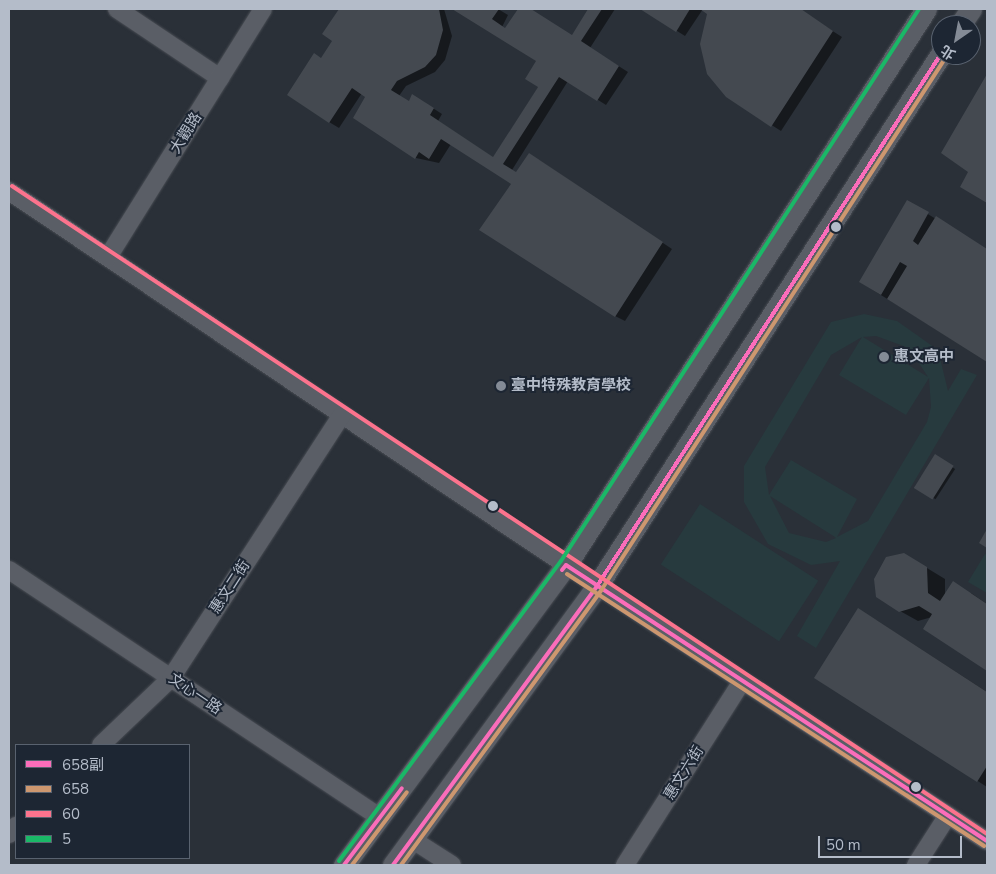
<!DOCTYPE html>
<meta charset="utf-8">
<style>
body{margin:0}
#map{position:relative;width:996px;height:874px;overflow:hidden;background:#2a3038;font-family:"Nunito Sans","Noto Sans TC",sans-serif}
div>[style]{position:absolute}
.green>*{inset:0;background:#273a3e;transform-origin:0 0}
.shadow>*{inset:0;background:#0007;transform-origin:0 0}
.building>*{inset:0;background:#444950;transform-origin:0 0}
.roads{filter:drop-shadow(0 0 1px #484c53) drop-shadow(0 0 1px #484c53)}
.minor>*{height:18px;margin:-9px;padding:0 9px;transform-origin:9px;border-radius:9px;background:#5a5e66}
.tertiary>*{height:21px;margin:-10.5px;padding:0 10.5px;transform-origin:10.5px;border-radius:10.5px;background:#5a5e66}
.bus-1>*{height:4px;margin:-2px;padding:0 2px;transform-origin:2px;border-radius:2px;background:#fb6dba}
.bus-2>*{height:4px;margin:-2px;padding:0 2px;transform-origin:2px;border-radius:2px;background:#cd976f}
.bus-3>*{height:4px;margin:-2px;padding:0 2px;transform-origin:2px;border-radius:2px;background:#fc738d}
.bus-4>*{height:4px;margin:-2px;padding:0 2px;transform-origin:2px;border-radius:2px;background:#1ab867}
.dots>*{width:14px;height:14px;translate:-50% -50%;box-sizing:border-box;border:2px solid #1d2633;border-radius:50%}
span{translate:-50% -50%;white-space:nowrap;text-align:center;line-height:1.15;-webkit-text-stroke:4px #1d2633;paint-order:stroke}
.street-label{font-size:15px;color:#b4bcc9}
.poi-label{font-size:15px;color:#b4bcc9;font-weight:700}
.left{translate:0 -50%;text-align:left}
.frame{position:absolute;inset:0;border:10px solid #b4bcc9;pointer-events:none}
.legend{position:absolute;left:15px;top:744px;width:175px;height:115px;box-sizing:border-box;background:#1d2633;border:1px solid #59626f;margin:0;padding:6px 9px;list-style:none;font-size:15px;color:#b4bcc9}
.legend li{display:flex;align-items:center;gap:10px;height:25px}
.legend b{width:25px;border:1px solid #59626f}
.north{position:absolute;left:931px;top:15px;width:50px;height:50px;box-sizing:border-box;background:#1d2633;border:1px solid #59626f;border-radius:50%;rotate:213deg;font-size:14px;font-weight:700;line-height:20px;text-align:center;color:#b4bcc9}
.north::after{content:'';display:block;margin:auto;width:18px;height:22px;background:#848b96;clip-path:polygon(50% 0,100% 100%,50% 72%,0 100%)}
.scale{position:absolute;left:818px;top:836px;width:144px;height:22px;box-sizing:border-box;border:2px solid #b4bcc9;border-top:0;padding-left:6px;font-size:15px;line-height:18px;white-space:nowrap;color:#b4bcc9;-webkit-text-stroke:4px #1d2633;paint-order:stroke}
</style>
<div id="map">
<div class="green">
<i style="clip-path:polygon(evenodd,864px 314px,897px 321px,938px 350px,948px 391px,961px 369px,977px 375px,816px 648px,797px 636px,840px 561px,811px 565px,768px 544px,744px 502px,744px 466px,831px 322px,864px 314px,876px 336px,909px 348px,928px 377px,863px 337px,876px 336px,864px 314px,862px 337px,839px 375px,906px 415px,929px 378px,931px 407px,927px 422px,868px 521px,837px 537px,857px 499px,791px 460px,769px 495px,765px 467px,831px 355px,862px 337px,864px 314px,770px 496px,835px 537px,836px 538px,826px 542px,789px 533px,770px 496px)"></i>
<i style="left:700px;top:504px;width:141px;height:72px;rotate:33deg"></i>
<i style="clip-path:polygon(985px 554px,987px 555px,987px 593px,968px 582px)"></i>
</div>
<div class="shadow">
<i style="clip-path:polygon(340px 9px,444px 9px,452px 36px,445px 60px,435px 72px,406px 86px,399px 96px,409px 103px,422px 101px,442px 114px,438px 121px,493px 158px,539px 86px,537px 61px,455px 9px,498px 9px,508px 15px,502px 27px,506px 29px,519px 9px,529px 9px,572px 36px,590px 9px,615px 9px,590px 48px,628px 72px,606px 105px,568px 81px,512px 170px,517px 173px,539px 160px,672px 249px,625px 321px,615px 316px,513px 184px,451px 144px,439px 163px,416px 158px,362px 93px,339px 128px,329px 122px,322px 59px,334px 41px,324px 34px)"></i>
<i style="clip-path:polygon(642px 9px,747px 9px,753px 13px,755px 9px,798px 9px,842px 37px,781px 131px,726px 96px,709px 14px,703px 9px,685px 36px)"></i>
<i style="clip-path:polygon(987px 76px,987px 202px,962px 186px,969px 171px,943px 152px)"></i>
<i style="clip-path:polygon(908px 202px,987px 250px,987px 361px,860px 282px)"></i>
<i style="left:935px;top:456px;width:24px;height:36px;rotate:33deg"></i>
<i style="clip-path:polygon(922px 565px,945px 579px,945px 595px,971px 593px,987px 604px,987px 670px,925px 629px,932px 617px,918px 621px,900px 611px)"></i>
<i style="clip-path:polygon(876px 620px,987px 692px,987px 787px,816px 677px)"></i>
</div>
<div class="building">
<i style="clip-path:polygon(339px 9px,439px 9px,443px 30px,436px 55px,425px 67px,397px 81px,391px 90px,409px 101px,412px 94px,434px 108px,430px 115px,493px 157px,538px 87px,525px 79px,536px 61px,452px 9px,499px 9px,492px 19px,505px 28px,518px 9px,531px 9px,572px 35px,588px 9px,602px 9px,581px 41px,619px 66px,597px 101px,559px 77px,503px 164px,516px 172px,529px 153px,663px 242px,615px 317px,479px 230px,511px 184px,441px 139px,429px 159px,419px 152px,415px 159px,353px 118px,365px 97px,352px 88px,329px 123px,287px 95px,314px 53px,321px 58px,332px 41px,322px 34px)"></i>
<i style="clip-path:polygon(640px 9px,690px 9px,676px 32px)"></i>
<i style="clip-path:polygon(700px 9px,801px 9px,833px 31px,771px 127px,726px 97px,707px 74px,700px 44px,707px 14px)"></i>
<i style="clip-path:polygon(987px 74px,987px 203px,960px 187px,968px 172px,941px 153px)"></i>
<i style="clip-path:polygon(907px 200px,929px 212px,913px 241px,918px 245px,936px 216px,987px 249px,987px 362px,887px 299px,907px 266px,900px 262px,881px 295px,859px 282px)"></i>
<i style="left:935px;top:454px;width:22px;height:40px;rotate:32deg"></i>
<i style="clip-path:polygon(987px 529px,987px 548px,979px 543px)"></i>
<i style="clip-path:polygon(904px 553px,927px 567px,928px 593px,940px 601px,953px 581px,987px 604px,987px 671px,923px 629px,932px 614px,919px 606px,899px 612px,876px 597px,874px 579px,886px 557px)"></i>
<i style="clip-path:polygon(858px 608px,987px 692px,987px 766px,977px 782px,814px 678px)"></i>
</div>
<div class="roads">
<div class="minor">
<i style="left:117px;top:9px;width:124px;rotate:33.8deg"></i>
<i style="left:9px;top:191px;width:671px;rotate:33.88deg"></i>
<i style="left:566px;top:565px;width:503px;rotate:33.25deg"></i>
<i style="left:108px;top:257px;width:292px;rotate:-58deg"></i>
<i style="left:9px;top:570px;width:447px;rotate:33.7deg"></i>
<i style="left:101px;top:745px;width:97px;rotate:-43.7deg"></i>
<i style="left:171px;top:678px;width:314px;rotate:-57deg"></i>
<i style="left:9px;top:834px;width:11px;rotate:-49deg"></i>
<i style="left:413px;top:840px;width:46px;rotate:32.7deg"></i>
<i style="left:625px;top:865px;width:218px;rotate:-57.5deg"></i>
<i style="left:916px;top:865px;width:59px;rotate:-57.4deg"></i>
</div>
<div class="tertiary">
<i style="left:960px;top:25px;width:19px;rotate:-55deg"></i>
<i style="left:344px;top:865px;width:373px;rotate:-53.5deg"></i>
<i style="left:566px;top:565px;width:662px;rotate:-57.08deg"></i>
<i style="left:393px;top:865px;width:346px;rotate:-53.8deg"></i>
<i style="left:597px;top:586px;width:634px;rotate:-57.11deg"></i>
</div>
</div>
<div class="bus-1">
<i style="left:562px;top:570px;width:6px;rotate:-51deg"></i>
<i style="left:566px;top:565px;width:503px;rotate:33.25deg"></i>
<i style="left:344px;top:865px;width:96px;rotate:-53deg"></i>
<i style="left:393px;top:865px;width:346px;rotate:-53.8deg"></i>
<i style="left:597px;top:586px;width:634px;rotate:-57.11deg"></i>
</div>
<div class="bus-2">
<i style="left:567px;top:574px;width:498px;rotate:33.1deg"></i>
<i style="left:352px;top:865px;width:91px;rotate:-53deg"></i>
<i style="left:401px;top:865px;width:341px;rotate:-53.9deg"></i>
<i style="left:602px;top:589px;width:634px;rotate:-57.11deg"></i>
</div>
<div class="bus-3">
<i style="left:12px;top:186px;width:1171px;rotate:33.61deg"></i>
</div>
<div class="bus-4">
<i style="left:339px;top:861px;width:373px;rotate:-53.5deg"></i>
<i style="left:561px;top:561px;width:658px;rotate:-57.03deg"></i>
</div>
<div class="dots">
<i style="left:836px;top:227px;background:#b4bcc9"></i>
<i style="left:884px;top:357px;background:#848b96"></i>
<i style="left:501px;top:386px;background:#848b96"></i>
<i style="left:493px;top:506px;background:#b4bcc9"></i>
<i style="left:916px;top:787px;background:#b4bcc9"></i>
</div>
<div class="street-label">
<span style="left:186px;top:133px;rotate:-58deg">大觀路</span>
<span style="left:230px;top:587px;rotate:-57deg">惠文二街</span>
<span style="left:195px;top:694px;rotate:34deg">文心一路</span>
<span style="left:684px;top:773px;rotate:-58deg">惠文六街</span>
</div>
<div class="poi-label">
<span class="left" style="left:894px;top:357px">惠文高中</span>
<span class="left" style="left:511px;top:386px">臺中特殊教育學校</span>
</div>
<div class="frame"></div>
<ul class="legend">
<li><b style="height:6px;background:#fb6dba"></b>658副</li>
<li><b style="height:6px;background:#cd976f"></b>658</li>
<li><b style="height:6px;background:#fc738d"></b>60</li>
<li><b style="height:6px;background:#1ab867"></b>5</li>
</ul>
<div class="north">北</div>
<div class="scale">50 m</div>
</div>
